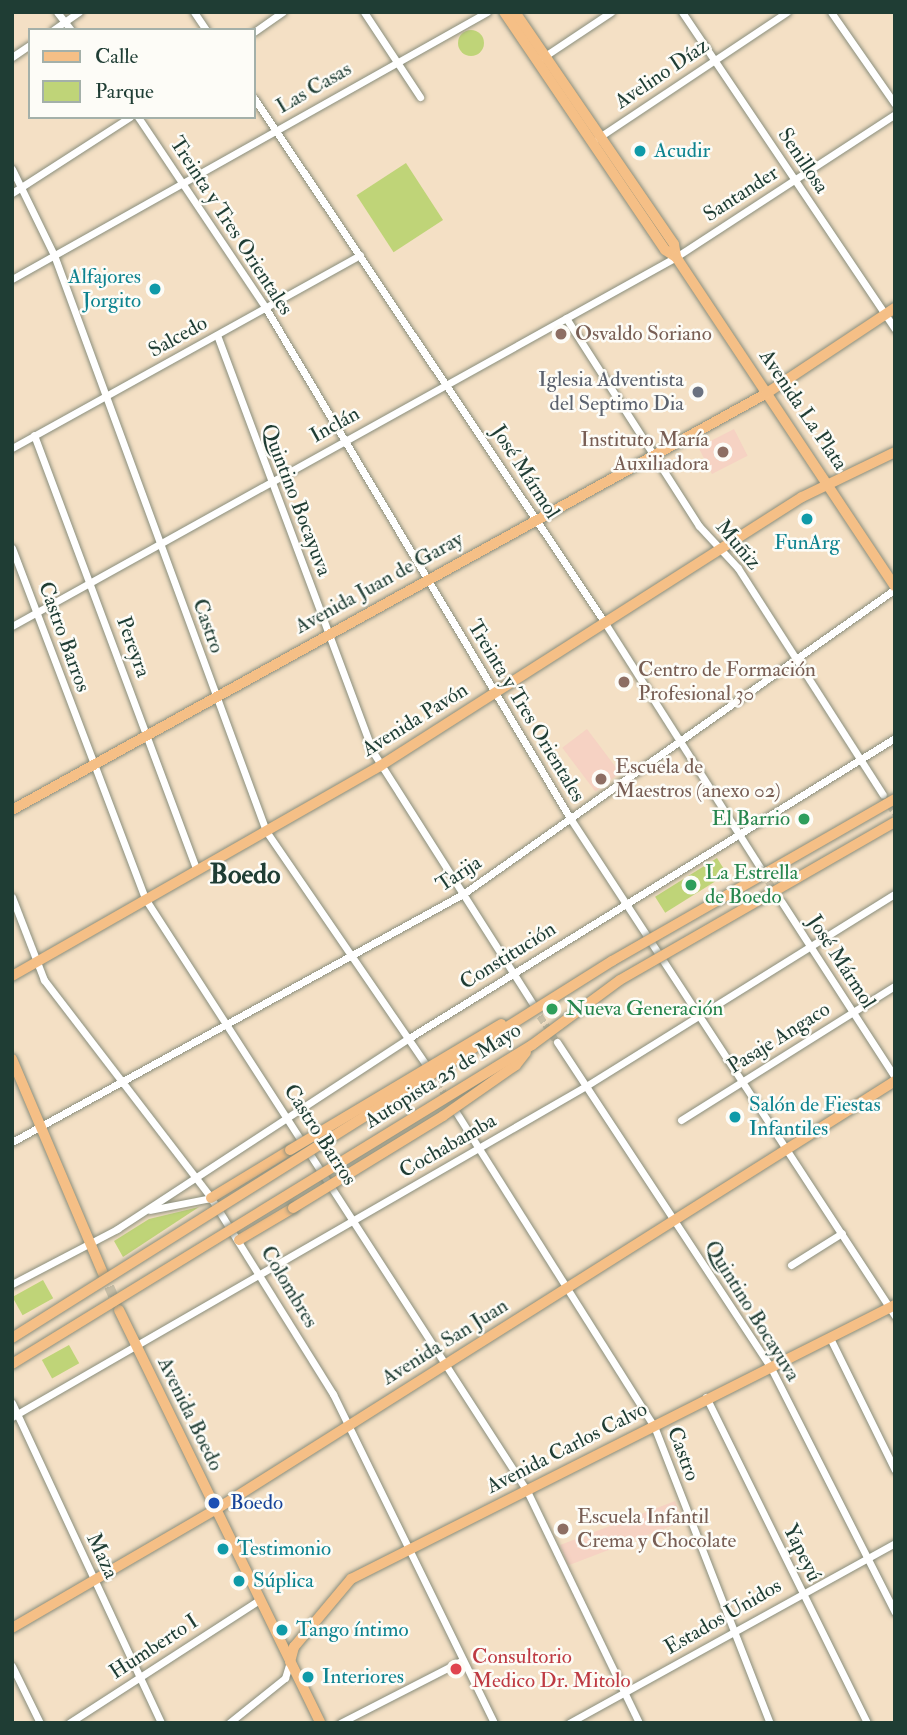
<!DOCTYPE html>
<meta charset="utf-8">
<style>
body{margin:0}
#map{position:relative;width:907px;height:1735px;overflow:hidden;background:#f4e0c5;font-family:"IM FELL Double Pica",serif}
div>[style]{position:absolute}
.built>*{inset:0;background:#f6d2c3;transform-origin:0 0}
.green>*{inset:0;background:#bfd478;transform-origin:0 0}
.round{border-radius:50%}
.minor-tunnel>*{height:7px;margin-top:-3.5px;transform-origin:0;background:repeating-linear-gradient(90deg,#c9bfa8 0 7px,transparent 0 10.5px)}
.major-tunnel>*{height:10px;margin-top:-5px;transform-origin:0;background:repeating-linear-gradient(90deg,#c9bfa8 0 10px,transparent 0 15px)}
.roads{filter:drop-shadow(0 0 2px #8a8e7c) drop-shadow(0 0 2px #8a8e7c)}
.minor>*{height:7px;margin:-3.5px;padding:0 3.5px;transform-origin:3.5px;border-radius:3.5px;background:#fff}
.major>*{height:10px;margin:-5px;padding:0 5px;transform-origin:5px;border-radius:5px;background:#f5bf86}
.highway>*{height:10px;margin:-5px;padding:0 5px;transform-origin:5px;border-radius:5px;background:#f5bf86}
.bridges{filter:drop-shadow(0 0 2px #8a8e7c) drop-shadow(0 0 2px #8a8e7c)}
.highway-bridge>*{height:10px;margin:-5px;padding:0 5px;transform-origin:5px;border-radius:5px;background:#f5bf86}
.dots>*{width:19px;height:19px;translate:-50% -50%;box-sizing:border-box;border:4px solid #fdfcf7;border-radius:50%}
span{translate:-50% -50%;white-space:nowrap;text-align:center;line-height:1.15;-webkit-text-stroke:5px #fdfcf7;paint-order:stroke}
.street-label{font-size:21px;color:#1f3d34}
.culture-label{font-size:21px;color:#0d838f}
.left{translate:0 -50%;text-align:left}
.right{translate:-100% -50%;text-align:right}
.education-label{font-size:21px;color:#785e54}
.worship-label{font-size:21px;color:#5b616d}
.leisure-label{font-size:21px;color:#27864d}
.transit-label{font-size:21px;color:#164399}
.health-label{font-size:21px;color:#be3a42}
.district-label{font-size:28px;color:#1f3d34;font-weight:700}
.frame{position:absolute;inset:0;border:14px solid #1f3d34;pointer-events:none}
.legend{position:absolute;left:28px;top:28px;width:228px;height:91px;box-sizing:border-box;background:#fdfcf7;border:2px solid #a4b0a9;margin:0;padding:9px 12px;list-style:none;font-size:21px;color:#1f3d34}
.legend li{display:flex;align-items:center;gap:14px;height:35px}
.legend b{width:35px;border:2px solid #a4b0a9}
</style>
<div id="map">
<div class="built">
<i style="left:734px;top:429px;width:30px;height:40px;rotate:63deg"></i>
<i style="left:587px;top:729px;width:55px;height:31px;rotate:53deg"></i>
<i style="left:675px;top:1501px;width:22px;height:123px;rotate:69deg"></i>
</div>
<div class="green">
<i class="round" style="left:458px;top:30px;width:26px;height:26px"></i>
<i style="left:406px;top:163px;width:68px;height:59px;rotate:57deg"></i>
<i style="left:717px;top:858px;width:19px;height:73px;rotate:58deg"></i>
<i style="clip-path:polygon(199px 1207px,123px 1257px,114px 1241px,149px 1219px)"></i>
<i style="left:43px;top:1280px;width:21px;height:35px;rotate:61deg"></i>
<i style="left:69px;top:1345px;width:21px;height:31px;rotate:61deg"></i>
</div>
<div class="minor-tunnel">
<i style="left:883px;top:795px;width:22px;rotate:56deg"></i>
<i style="left:763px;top:872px;width:27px;rotate:59deg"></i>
<i style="left:534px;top:1007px;width:42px;rotate:56.7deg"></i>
<i style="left:431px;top:1073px;width:33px;rotate:57deg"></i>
</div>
<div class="major-tunnel">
<i style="left:103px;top:1273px;width:36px;rotate:66deg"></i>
</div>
<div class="roads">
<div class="minor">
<i style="left:57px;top:12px;width:23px;rotate:52deg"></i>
<i style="left:194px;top:12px;width:22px;rotate:56deg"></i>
<i style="left:364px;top:12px;width:102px;rotate:56.6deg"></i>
<i style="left:682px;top:12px;width:382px;rotate:56.1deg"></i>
<i style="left:831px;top:12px;width:112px;rotate:55.2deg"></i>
<i style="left:53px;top:30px;width:32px;rotate:-35deg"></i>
<i style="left:254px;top:32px;width:35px;rotate:-35deg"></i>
<i style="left:12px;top:57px;width:22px;rotate:-34deg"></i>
<i style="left:542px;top:58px;width:83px;rotate:-33.7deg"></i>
<i style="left:254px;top:98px;width:632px;rotate:56.23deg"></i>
<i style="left:605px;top:623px;width:291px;rotate:57.6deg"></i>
<i style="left:138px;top:117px;width:229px;rotate:56.2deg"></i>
<i style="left:265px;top:307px;width:595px;rotate:59.17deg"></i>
<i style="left:570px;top:818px;width:595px;rotate:56.87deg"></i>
<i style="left:598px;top:138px;width:227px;rotate:-33.7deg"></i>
<i style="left:12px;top:169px;width:96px;rotate:64deg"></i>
<i style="left:54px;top:255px;width:614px;rotate:69.79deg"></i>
<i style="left:266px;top:831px;width:285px;rotate:55.6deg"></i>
<i style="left:12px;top:193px;width:140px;rotate:-32.8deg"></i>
<i style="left:12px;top:279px;width:545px;rotate:-29.34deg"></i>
<i style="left:566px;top:318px;width:247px;rotate:57.4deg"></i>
<i style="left:699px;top:526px;width:57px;rotate:47.1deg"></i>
<i style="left:738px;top:568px;width:269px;rotate:57.4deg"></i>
<i style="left:217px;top:335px;width:445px;rotate:69.5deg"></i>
<i style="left:373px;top:752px;width:297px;rotate:57.6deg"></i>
<i style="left:34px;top:435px;width:465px;rotate:69.5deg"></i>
<i style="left:12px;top:448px;width:398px;rotate:-29deg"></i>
<i style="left:12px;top:548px;width:377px;rotate:69.2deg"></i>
<i style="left:146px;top:900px;width:703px;rotate:57.19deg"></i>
<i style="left:527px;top:1491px;width:258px;rotate:64.2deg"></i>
<i style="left:12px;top:626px;width:760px;rotate:-29.06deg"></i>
<i style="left:676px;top:257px;width:262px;rotate:-33.1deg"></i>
<i style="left:12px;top:897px;width:89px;rotate:68.9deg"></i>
<i style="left:44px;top:980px;width:275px;rotate:52.5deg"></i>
<i style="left:211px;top:1198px;width:231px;rotate:58.1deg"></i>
<i style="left:333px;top:1394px;width:366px;rotate:63.9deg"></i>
<i style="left:781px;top:901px;width:210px;rotate:57.1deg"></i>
<i style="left:557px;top:1042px;width:388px;rotate:56.7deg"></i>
<i style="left:770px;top:1366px;width:276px;rotate:63.1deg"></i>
<i style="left:456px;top:1112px;width:371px;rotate:57.8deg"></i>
<i style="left:654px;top:1426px;width:319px;rotate:68.7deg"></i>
<i style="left:681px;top:1120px;width:252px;rotate:-32.1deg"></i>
<i style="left:12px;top:1142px;width:515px;rotate:-28.81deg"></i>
<i style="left:463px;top:894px;width:529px;rotate:-35.22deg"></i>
<i style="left:150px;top:1210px;width:62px;rotate:-11.1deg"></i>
<i style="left:791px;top:1265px;width:60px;rotate:-32.1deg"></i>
<i style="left:12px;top:1284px;width:119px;rotate:-27.6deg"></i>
<i style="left:117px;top:1229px;width:349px;rotate:-33.2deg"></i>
<i style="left:409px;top:1038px;width:571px;rotate:-31.69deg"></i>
<i style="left:830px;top:1338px;width:147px;rotate:63.8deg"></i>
<i style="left:706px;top:1397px;width:364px;rotate:63.7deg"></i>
<i style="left:12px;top:1403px;width:353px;rotate:65deg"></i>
<i style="left:12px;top:1417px;width:663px;rotate:-29.97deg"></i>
<i style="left:586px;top:1086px;width:364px;rotate:-31.9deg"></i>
<i style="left:12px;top:1666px;width:64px;rotate:63.8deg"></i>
<i style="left:69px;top:1723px;width:226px;rotate:-32.9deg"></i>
<i style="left:229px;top:1723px;width:72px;rotate:-38.8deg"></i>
<i style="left:285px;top:1678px;width:17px;rotate:-73deg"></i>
<i style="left:340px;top:1723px;width:138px;rotate:-27.1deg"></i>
<i style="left:569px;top:1723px;width:372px;rotate:-28.9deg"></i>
</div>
<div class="major">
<i style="left:504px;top:12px;width:287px;rotate:55.9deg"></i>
<i style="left:665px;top:250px;width:13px;rotate:32deg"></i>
<i style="left:515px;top:12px;width:281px;rotate:55.6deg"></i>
<i style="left:674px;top:244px;width:13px;rotate:81deg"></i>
<i style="left:676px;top:257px;width:395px;rotate:56.4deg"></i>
<i style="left:12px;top:810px;width:863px;rotate:-28.91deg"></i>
<i style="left:767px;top:393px;width:154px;rotate:-33.6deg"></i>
<i style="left:12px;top:976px;width:424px;rotate:-29.7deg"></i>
<i style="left:380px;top:766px;width:500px;rotate:-32.52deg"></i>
<i style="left:802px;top:497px;width:103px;rotate:-25.8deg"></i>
<i style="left:12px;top:1059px;width:233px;rotate:67deg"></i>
<i style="left:119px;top:1310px;width:459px;rotate:64deg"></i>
<i style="left:12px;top:1628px;width:235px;rotate:-30.2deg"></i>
<i style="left:215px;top:1510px;width:804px;rotate:-32.25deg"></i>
<i style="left:290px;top:1662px;width:16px;rotate:-75deg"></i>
<i style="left:294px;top:1647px;width:89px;rotate:-50deg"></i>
<i style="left:351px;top:1579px;width:609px;rotate:-26.73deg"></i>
</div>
<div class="highway">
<i style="left:211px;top:1198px;width:92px;rotate:-31.3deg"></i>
<i style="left:239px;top:1240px;width:63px;rotate:-30.7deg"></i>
</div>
</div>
<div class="bridges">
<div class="highway-bridge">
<i style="left:290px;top:1150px;width:246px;rotate:-30.8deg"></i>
<i style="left:293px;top:1208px;width:176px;rotate:-31.5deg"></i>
<i style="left:443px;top:1116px;width:89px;rotate:-34.9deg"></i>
<i style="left:516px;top:1065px;width:16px;rotate:-52deg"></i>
<i style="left:12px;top:1338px;width:709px;rotate:-32.14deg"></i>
<i style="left:612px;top:961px;width:326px;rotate:-29.8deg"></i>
<i style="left:12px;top:1364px;width:610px;rotate:-31.53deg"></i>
<i style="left:532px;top:1045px;width:109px;rotate:-36.5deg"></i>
<i style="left:620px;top:980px;width:317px;rotate:-29.9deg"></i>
</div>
</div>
<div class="dots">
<i style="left:640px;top:151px;background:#0f9aa8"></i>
<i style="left:155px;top:289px;background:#0f9aa8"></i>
<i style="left:561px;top:334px;background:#8d6e63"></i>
<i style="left:698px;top:392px;background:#6b7280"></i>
<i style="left:723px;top:452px;background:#8d6e63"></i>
<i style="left:807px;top:519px;background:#0f9aa8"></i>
<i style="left:624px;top:682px;background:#8d6e63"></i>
<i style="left:601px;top:779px;background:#8d6e63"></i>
<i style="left:804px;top:819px;background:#2e9e5b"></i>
<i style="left:691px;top:885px;background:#2e9e5b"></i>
<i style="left:552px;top:1009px;background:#2e9e5b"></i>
<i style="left:735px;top:1117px;background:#0f9aa8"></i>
<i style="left:214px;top:1503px;background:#1a4fb4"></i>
<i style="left:563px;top:1529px;background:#8d6e63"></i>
<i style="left:223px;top:1549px;background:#0f9aa8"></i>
<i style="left:239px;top:1581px;background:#0f9aa8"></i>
<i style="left:282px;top:1630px;background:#0f9aa8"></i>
<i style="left:456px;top:1669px;background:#e0444e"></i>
<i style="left:308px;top:1677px;background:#0f9aa8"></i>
</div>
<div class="street-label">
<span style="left:662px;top:74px;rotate:-34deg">Avelino Díaz</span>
<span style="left:314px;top:88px;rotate:-30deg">Las Casas</span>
<span style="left:803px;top:161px;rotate:56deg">Senillosa</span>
<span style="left:741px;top:194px;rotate:-33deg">Santander</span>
<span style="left:231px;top:226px;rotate:57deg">Treinta y Tres Orientales</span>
<span style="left:178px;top:337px;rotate:-29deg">Salcedo</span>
<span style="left:803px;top:410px;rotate:56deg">Avenida La Plata</span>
<span style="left:335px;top:425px;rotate:-29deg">Inclán</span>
<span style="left:525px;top:472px;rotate:57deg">José Mármol</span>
<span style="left:296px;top:500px;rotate:69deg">Quintino Bocayuva</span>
<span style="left:738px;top:545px;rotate:50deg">Muñiz</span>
<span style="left:379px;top:583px;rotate:-29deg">Avenida Juan de Garay</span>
<span style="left:208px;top:626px;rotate:70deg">Castro</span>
<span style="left:64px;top:637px;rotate:70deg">Castro Barros</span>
<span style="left:133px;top:647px;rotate:70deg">Pereyra</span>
<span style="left:526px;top:711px;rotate:59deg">Treinta y Tres Orientales</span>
<span style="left:415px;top:720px;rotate:-32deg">Avenida Pavón</span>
<span style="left:459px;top:874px;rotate:-33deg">Tarija</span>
<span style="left:508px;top:956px;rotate:-32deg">Constitución</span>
<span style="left:841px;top:962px;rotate:57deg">José Mármol</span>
<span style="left:779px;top:1038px;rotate:-32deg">Pasaje Angaco</span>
<span style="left:443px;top:1076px;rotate:-32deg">Autopista 25 de Mayo</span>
<span style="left:320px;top:1135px;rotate:57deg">Castro Barros</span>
<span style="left:448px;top:1146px;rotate:-30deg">Cochabamba</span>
<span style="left:289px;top:1287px;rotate:59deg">Colombres</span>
<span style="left:752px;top:1311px;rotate:58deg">Quintino Bocayuva</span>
<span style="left:445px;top:1342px;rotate:-32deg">Avenida San Juan</span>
<span style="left:190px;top:1414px;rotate:64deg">Avenida Boedo</span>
<span style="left:567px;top:1448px;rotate:-27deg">Avenida Carlos Calvo</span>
<span style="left:683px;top:1454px;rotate:69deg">Castro</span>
<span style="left:802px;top:1553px;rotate:64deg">Yapeyú</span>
<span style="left:102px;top:1556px;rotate:65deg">Maza</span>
<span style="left:723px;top:1617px;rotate:-30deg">Estados Unidos</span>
<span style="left:154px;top:1647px;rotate:-33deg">Humberto I</span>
</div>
<div class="culture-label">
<span class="left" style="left:654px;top:151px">Acudir</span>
<span class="right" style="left:141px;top:289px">Alfajores<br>Jorgito</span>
<span style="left:807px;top:543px">FunArg</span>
<span class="left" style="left:749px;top:1117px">Salón de Fiestas<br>Infantiles</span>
<span class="left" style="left:237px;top:1549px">Testimonio</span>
<span class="left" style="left:253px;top:1581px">Súplica</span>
<span class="left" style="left:296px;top:1630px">Tango íntimo</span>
<span class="left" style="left:322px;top:1677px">Interiores</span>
</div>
<div class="education-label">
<span class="left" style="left:575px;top:334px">Osvaldo Soriano</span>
<span class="right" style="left:709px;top:452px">Instituto María<br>Auxiliadora</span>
<span class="left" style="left:638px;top:682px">Centro de Formación<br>Profesional 30</span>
<span class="left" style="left:615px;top:779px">Escuela de<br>Maestros (anexo 02)</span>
<span class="left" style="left:577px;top:1529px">Escuela Infantil<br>Crema y Chocolate</span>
</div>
<div class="worship-label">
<span class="right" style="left:684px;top:392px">Iglesia Adventista<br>del Septimo Dia</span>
</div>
<div class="leisure-label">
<span class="right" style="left:790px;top:819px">El Barrio</span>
<span class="left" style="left:705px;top:885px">La Estrella<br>de Boedo</span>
<span class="left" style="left:566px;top:1009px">Nueva Generación</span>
</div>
<div class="transit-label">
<span class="left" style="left:230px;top:1503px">Boedo</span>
</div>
<div class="health-label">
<span class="left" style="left:472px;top:1669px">Consultorio<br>Medico Dr. Mitolo</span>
</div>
<div class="district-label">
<span style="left:245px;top:875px">Boedo</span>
</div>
<div class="frame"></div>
<ul class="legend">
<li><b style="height:9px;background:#f5bf86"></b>Calle</li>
<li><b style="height:19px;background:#bfd478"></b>Parque</li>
</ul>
</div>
